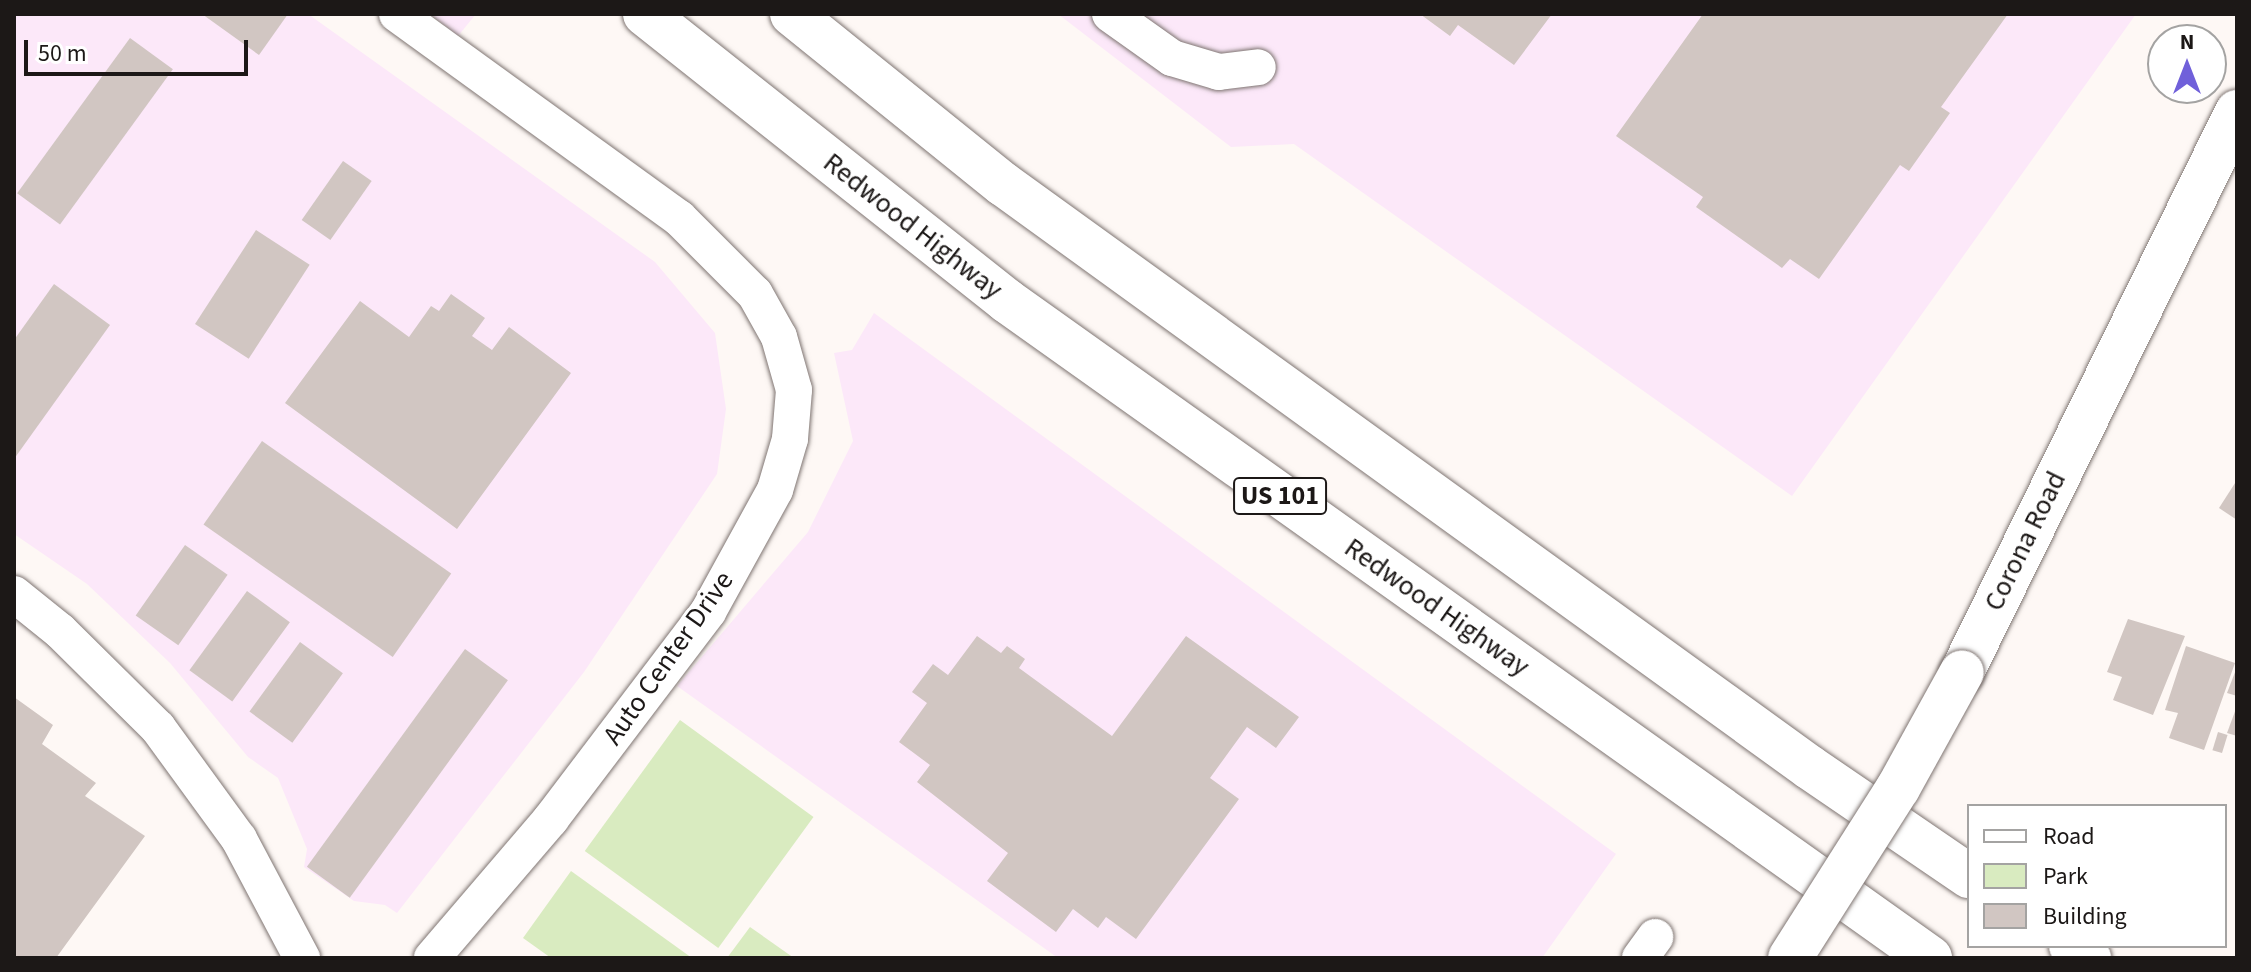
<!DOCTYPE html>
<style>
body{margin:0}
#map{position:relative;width:2251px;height:972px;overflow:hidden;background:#fef8f5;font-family:"Source Sans 3",sans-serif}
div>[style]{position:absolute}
.commercial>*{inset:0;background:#fce8f9}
.green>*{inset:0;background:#d9ebc0;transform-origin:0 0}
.building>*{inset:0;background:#d1c6c2;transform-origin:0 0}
.roads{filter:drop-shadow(0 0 2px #7f7572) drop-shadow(0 0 2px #7f7572)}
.street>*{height:36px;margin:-18px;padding:0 18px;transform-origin:18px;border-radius:18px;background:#fff}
.secondary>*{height:44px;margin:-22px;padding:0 22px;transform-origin:22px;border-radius:22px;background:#fff}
.highway>*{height:44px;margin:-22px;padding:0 22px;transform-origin:22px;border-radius:22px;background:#fff}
.bridges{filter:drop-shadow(0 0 2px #7f7572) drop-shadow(0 0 2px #7f7572)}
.secondary-bridge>*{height:44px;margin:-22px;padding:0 22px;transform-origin:22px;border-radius:22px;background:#fff}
span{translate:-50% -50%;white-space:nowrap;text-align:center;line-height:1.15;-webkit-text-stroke:6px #fff;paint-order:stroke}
.shield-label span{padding:2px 6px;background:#fff;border:2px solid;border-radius:6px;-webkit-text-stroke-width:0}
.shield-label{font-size:26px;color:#1c1817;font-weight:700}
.street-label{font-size:28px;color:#1c1817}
.frame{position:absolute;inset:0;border:16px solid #1c1817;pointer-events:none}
.legend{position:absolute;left:1967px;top:804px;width:260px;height:144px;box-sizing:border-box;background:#fff;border:2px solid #a4a3a2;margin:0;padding:10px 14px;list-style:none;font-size:24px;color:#1c1817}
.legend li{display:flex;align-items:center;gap:16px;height:40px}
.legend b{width:40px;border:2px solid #a4a3a2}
.north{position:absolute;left:2147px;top:24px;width:80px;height:80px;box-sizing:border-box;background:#fff;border:2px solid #a4a3a2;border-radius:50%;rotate:0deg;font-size:22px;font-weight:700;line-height:32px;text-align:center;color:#1c1817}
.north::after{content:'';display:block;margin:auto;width:28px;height:36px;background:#7060da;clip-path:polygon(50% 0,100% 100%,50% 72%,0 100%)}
.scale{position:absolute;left:24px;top:40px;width:224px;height:36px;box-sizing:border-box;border:4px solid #1c1817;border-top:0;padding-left:10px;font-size:24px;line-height:28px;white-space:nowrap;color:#1c1817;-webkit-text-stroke:6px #fff;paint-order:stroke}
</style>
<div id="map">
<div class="commercial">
<i style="clip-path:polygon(14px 14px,308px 14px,655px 262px,715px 333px,726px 409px,717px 474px,584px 672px,397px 913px,385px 905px,354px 901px,304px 867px,307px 849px,278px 778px,248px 757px,170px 663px,87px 584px,14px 534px)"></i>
<i style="clip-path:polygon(430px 14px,476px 14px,458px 36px)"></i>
<i style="clip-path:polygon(1058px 14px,2136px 14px,1792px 496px,1294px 144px,1231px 147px)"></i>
<i style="clip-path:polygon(874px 313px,1616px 854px,1542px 958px,1058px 958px,677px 686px,808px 532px,853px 441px,834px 353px,852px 350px)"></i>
</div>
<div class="green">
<i style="left:680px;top:720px;width:165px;height:162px;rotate:36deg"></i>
<i style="clip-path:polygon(571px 871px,692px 958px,551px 958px,523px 938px)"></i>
<i style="clip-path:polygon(750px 927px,794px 958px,727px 958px)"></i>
</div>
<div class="building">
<i style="clip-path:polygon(202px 14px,288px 14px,259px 55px)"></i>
<i style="clip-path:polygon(1420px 14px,1552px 14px,1514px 65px,1458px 25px,1450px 36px)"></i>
<i style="clip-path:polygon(1703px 14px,2008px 14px,1941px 107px,1950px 113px,1909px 171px,1900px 165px,1819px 279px,1790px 259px,1782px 268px,1696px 207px,1703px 197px,1616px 136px)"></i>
<i style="left:130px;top:38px;width:53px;height:192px;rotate:36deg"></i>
<i style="left:343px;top:161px;width:35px;height:72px;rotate:35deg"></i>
<i style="left:256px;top:230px;width:64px;height:112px;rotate:33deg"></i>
<i style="clip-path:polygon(54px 284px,110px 325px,14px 459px,14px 340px)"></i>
<i style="clip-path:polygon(451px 294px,485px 318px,472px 336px,492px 350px,509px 327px,571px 373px,457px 529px,285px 403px,360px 301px,409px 337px,431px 306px,439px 311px)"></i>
<i style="left:262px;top:441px;width:231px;height:102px;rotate:35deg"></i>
<i style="clip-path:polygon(2237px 480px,2237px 520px,2219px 508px)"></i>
<i style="left:185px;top:545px;width:52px;height:86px;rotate:35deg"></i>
<i style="left:247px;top:591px;width:53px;height:98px;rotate:36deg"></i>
<i style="clip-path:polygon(2128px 619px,2185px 636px,2153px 715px,2113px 700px,2122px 677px,2107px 672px)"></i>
<i style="clip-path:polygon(977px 636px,1001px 653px,1007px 646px,1025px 659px,1019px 668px,1112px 736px,1186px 636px,1299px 717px,1276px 748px,1247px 727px,1210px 778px,1239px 799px,1136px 939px,1106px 917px,1098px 928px,1073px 909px,1056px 932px,987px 881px,1008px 853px,917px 782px,930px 765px,899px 742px,927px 703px,912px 692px,933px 664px,948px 675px)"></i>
<i style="left:300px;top:642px;width:53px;height:86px;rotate:36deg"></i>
<i style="clip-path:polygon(2186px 646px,2235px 663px,2204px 750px,2169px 738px,2178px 713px,2165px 710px)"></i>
<i style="left:465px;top:649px;width:53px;height:269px;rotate:36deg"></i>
<i style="clip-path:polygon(2237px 667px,2237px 696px,2227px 693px)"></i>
<i style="clip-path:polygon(14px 697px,53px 725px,42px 744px,96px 783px,85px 796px,145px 836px,56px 958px,14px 958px)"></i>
<i style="clip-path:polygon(2237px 706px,2237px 736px,2227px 733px)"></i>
<i style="left:2218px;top:732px;width:10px;height:19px;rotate:17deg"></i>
</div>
<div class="roads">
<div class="street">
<i style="left:397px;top:14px;width:348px;rotate:35.9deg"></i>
<i style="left:679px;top:218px;width:107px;rotate:45deg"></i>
<i style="left:755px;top:294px;width:49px;rotate:60.8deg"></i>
<i style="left:779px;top:337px;width:55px;rotate:74.2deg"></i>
<i style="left:794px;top:390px;width:49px;rotate:94.7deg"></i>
<i style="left:790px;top:439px;width:53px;rotate:106.4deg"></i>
<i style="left:775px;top:490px;width:139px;rotate:118.8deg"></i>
<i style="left:708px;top:612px;width:260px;rotate:127.2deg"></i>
<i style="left:551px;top:819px;width:183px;rotate:130.6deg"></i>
<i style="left:1110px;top:14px;width:76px;rotate:35.4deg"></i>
<i style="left:1172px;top:58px;width:49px;rotate:16.6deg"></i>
<i style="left:1219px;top:72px;width:39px;rotate:-7deg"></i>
<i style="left:14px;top:594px;width:59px;rotate:38.8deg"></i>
<i style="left:60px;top:631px;width:138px;rotate:44.7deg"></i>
<i style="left:158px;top:728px;width:137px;rotate:53.9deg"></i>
<i style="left:239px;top:839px;width:135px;rotate:62.1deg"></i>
<i style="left:1640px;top:958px;width:26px;rotate:-54deg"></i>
</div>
<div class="secondary">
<i style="left:1962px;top:672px;width:624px;rotate:-63.85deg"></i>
</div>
<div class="highway">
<i style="left:645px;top:14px;width:462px;rotate:38.4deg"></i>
<i style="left:1007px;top:301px;width:1133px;rotate:35.44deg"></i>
<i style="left:792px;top:14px;width:271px;rotate:38.9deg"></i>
<i style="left:1003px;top:184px;width:995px;rotate:35.88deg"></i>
<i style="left:1809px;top:767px;width:194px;rotate:34.3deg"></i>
<i style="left:2071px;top:946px;width:22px;rotate:34deg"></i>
</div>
</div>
<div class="bridges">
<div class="secondary-bridge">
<i style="left:1790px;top:958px;width:201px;rotate:-57.6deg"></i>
<i style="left:1898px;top:788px;width:132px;rotate:-61.1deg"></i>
</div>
</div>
<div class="shield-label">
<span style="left:1280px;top:496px">US 101</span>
</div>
<div class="street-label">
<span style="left:913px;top:226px;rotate:38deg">Redwood Highway</span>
<span style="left:2025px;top:541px;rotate:-64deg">Corona Road</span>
<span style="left:1437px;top:607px;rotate:35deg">Redwood Highway</span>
<span style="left:668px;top:658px;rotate:-55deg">Auto Center Drive</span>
</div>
<div class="frame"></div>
<ul class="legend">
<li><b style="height:10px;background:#fff"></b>Road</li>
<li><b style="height:22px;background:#d9ebc0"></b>Park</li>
<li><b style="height:22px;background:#d1c6c2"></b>Building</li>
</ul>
<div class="north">N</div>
<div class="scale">50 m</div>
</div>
